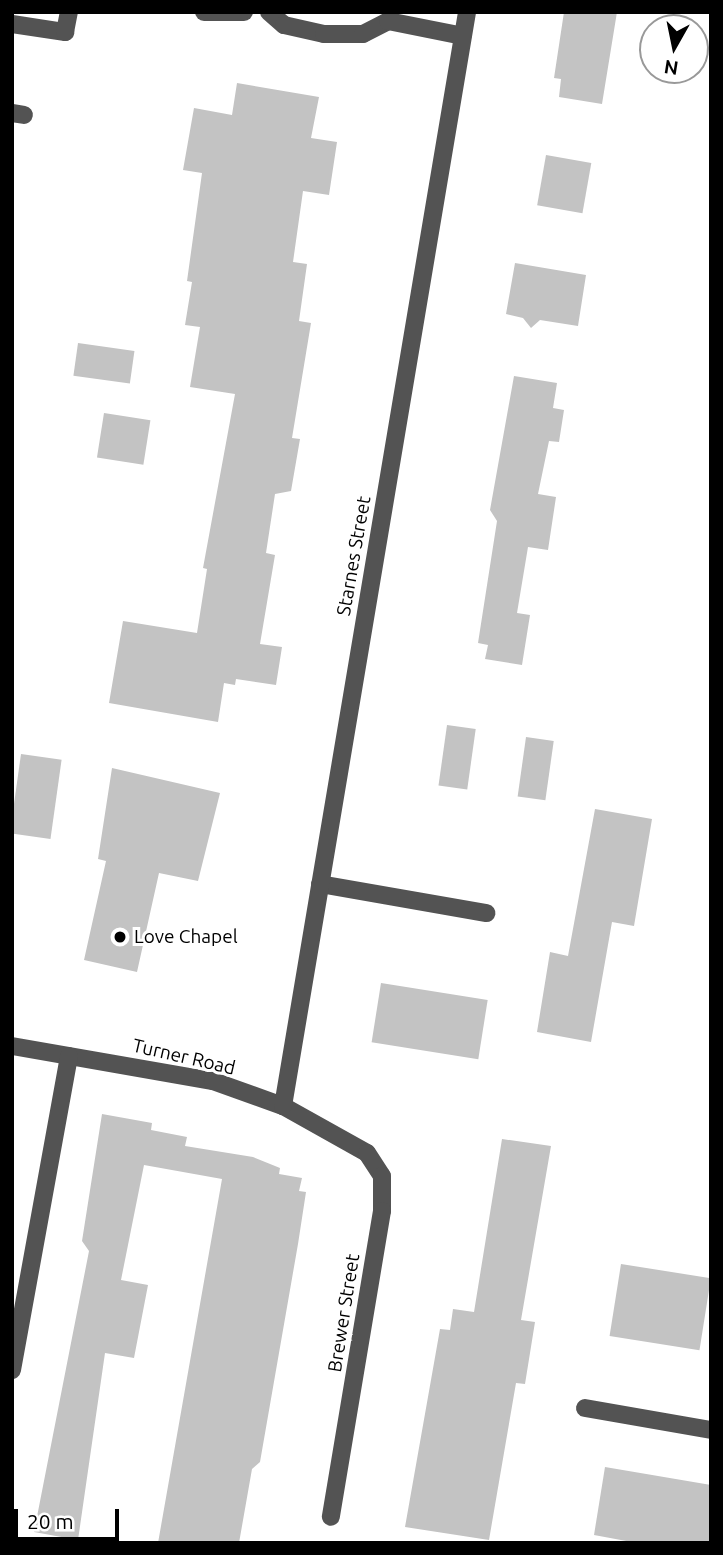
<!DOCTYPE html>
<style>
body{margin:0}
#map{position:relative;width:723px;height:1555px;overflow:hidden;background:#fff;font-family:Ubuntu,sans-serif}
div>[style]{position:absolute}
.building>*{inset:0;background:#c3c3c3;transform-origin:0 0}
.minor>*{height:18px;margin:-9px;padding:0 9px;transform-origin:9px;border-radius:9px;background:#535353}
.dots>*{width:19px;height:19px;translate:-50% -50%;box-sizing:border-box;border:4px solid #fff;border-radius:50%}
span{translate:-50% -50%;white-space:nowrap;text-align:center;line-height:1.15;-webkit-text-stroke:6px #fff;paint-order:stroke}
.street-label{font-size:19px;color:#000}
.poi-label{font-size:19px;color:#000}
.left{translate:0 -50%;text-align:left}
.frame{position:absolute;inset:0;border:14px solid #000;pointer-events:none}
.north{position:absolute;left:639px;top:14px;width:70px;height:70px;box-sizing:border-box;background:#fff;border:2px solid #999;border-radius:50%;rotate:189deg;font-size:19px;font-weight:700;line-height:28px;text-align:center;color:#000}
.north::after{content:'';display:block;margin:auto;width:24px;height:32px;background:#000;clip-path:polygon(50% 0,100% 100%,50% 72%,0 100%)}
.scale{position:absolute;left:14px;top:1509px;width:105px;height:32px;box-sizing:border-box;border:4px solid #000;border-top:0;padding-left:9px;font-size:21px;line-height:24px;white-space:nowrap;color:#000;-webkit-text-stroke:5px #fff;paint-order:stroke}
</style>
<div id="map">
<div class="building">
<i style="clip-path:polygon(564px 12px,617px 12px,602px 104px,559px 97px,561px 79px,554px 78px)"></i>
<i style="clip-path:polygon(237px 83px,319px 97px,311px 138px,337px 142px,329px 195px,303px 191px,293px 262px,307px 264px,299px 321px,311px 323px,292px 438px,300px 439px,291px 491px,275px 494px,266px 553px,275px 555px,260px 644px,282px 647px,276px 685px,236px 679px,235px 685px,224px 683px,218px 722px,109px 703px,123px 621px,197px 633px,207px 569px,203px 568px,235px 394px,190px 387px,200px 327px,185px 325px,192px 282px,187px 281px,202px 173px,183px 170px,194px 108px,232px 115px)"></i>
<i style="left:546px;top:155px;width:46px;height:51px;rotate:10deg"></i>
<i style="clip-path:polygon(515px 263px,586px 275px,578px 326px,540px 320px,531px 328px,523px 318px,506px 314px)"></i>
<i style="left:78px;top:343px;width:57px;height:33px;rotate:8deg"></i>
<i style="clip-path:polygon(514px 376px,557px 383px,553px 408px,564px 410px,559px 442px,549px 441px,538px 494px,556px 497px,548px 550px,528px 547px,517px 613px,530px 615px,522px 665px,485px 659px,488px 645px,478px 643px,497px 521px,490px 510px)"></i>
<i style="left:104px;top:413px;width:47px;height:45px;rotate:9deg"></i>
<i style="left:447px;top:725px;width:29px;height:61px;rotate:8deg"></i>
<i style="left:526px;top:737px;width:28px;height:60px;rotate:8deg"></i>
<i style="left:21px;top:754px;width:41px;height:80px;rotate:8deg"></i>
<i style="clip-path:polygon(112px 768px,220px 793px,198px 881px,159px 873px,137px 972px,84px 960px,106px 861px,98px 859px)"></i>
<i style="clip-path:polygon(595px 809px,652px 819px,634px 926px,612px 922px,591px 1042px,537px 1032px,550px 952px,568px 956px)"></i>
<i style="left:381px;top:983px;width:108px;height:60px;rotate:9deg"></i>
<i style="clip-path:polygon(102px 1114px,152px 1123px,151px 1130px,187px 1137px,185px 1146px,253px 1157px,280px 1168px,279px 1174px,302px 1178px,299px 1191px,306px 1192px,298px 1244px,260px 1462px,252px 1469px,239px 1543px,158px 1543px,222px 1179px,144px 1165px,121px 1280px,148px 1285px,134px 1358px,105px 1353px,78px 1540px,34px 1532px,89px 1251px,82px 1241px)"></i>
<i style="clip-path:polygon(502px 1139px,551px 1146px,521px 1320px,535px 1322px,525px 1384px,516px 1383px,489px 1540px,405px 1527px,440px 1329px,450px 1330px,453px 1309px,474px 1312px)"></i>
<i style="left:621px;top:1264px;width:91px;height:73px;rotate:9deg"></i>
<i style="clip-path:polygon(605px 1467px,711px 1485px,711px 1543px,637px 1543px,594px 1535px)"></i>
</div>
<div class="minor">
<i style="left:204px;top:12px;width:40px"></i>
<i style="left:269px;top:12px;width:20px;rotate:41deg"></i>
<i style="left:284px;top:25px;width:41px;rotate:12.7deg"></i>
<i style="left:324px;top:34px;width:39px"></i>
<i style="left:363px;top:34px;width:28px;rotate:-27deg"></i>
<i style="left:388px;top:21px;width:76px;rotate:11.3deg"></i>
<i style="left:12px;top:24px;width:54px;rotate:8.6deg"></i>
<i style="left:65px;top:32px;width:20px;rotate:-79deg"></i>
<i style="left:12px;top:113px;width:12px;rotate:9deg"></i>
<i style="left:320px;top:884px;width:169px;rotate:9.9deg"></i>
<i style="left:12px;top:1046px;width:204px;rotate:9.9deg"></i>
<i style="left:213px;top:1081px;width:74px;rotate:19.7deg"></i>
<i style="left:283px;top:1106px;width:96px;rotate:29.2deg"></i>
<i style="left:367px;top:1153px;width:27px;rotate:57deg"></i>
<i style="left:382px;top:1176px;width:35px;rotate:90deg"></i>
<i style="left:382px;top:1211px;width:310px;rotate:99.5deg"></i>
<i style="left:283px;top:1106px;width:1109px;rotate:-80.45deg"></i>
<i style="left:12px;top:1370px;width:319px;rotate:-79.7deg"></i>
<i style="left:585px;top:1408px;width:128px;rotate:9.9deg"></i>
</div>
<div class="dots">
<i style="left:120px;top:937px;background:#000"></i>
</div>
<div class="street-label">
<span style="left:354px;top:556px;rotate:-80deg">Starnes Street</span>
<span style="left:184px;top:1057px;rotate:13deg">Turner Road</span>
<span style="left:344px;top:1313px;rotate:-81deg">Brewer Street</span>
</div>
<div class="poi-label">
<span class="left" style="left:134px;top:937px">Love Chapel</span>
</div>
<div class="frame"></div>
<div class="north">N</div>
<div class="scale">20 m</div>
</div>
